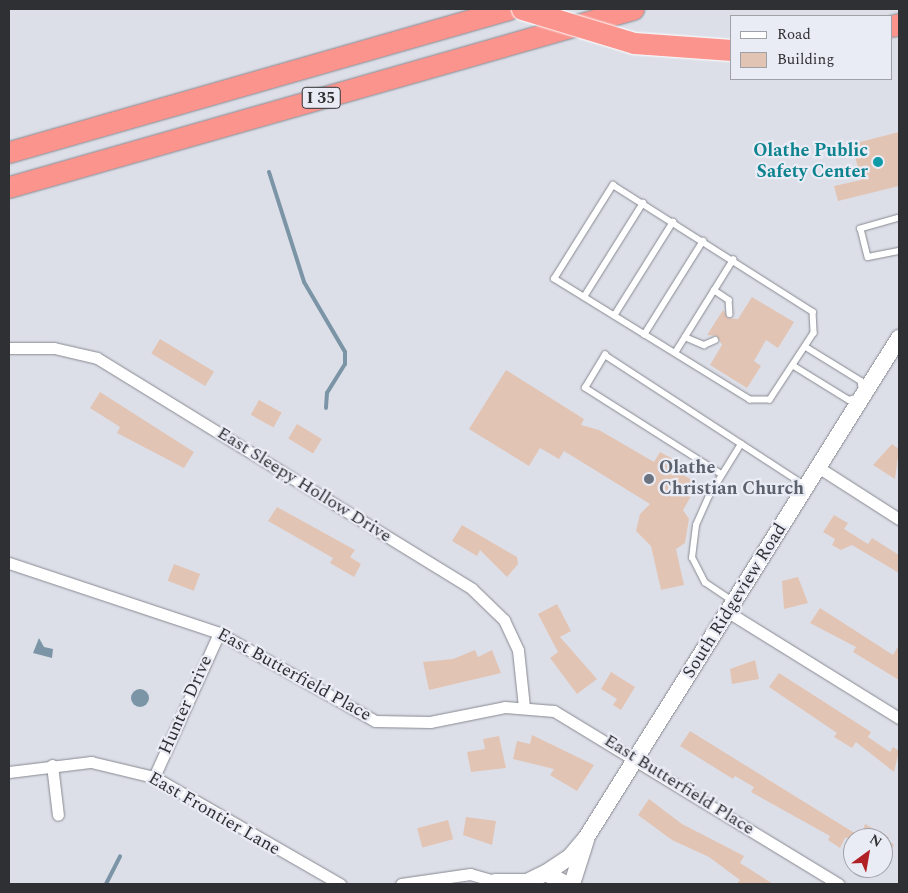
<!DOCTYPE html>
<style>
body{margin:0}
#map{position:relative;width:908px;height:893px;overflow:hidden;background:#dddfe8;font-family:Spectral,serif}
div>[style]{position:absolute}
.water>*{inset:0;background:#7b95a7}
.round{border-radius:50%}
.stream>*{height:4px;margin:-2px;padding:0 2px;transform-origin:2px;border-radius:2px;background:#7b95a7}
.building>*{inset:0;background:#e2c4b4;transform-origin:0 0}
.roads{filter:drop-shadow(0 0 1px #878991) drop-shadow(0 0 1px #878991)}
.lane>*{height:5.5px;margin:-2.75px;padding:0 2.75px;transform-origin:2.75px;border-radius:2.75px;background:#fff}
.street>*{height:11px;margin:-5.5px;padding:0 5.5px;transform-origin:5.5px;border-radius:5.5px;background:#fff}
.secondary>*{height:16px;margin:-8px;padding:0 8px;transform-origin:8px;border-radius:8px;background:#fff}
.highway>*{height:21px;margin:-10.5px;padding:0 10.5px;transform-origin:10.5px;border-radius:10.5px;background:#fa948d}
.bridges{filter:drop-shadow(0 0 1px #fff) drop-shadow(0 0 1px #fff)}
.highway-bridge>*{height:21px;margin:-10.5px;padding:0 10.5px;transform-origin:10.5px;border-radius:10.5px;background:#fa948d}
.dots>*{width:14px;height:14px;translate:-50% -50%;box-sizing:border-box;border:2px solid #eaecf5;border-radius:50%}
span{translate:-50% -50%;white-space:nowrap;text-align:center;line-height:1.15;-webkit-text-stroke:4.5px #eaecf5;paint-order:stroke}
.shield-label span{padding:1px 4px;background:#eaecf5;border:1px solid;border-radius:4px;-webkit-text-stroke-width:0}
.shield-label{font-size:16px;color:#2f3033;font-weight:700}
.culture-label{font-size:18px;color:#0d838f;font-weight:700}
.right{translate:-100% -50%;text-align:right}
.worship-label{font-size:18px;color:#5b616d;font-weight:700}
.left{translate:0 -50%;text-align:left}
.street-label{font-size:18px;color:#2f3033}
.frame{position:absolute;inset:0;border:10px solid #2f3033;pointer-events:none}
.legend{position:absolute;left:730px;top:15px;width:162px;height:65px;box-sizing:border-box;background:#eaecf5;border:1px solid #9fa1a7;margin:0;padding:6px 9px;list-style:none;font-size:15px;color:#2f3033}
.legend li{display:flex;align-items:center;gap:10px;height:25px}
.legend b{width:25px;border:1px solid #9fa1a7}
.north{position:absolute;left:843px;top:828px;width:50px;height:50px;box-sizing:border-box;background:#eaecf5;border:1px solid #9fa1a7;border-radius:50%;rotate:32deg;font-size:14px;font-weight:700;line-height:20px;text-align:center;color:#2f3033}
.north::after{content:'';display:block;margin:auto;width:18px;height:22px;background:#b12025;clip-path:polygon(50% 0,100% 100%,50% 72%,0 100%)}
</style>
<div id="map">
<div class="water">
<i style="clip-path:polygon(39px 638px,44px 647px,53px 649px,52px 658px,33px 653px)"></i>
<i class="round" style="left:131px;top:689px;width:18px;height:18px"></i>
</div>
<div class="stream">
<i style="left:269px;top:172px;width:115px;rotate:72.3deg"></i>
<i style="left:304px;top:282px;width:81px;rotate:59.6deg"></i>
<i style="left:345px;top:352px;width:12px;rotate:90deg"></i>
<i style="left:345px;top:364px;width:34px;rotate:122deg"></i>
<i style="left:327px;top:393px;width:15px;rotate:94deg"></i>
<i style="left:106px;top:884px;width:31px;rotate:-63deg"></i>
</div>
<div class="building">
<i style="clip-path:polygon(899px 132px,899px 186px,838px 201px,834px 186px,861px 180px,852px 144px)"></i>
<i style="clip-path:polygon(752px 297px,794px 322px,778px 348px,766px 340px,754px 361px,761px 366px,747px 388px,710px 365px,722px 345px,717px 336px,707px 335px,723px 310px,728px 318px,738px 319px)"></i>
<i style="left:160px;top:339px;width:63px;height:17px;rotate:31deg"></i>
<i style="clip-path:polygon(506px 370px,584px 419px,581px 425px,599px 430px,654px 462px,660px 452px,673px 459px,669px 466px,698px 484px,683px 510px,689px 519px,685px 543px,676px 549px,684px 585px,661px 590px,651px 546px,636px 531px,640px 514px,650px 504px,564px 451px,559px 459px,540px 448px,529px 466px,469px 429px)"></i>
<i style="clip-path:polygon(100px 392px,194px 452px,184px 468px,117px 433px,120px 427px,90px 408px)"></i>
<i style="left:259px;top:400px;width:26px;height:17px;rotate:29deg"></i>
<i style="left:297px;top:424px;width:29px;height:17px;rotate:31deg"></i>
<i style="clip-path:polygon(892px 444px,899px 449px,895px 479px,873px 465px)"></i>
<i style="clip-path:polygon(277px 507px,355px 550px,350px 557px,361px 564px,354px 577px,330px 563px,333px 558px,268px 521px)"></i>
<i style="clip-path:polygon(834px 515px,848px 523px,844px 529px,868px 544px,872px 538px,899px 555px,899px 573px,852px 545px,841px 550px,832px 545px,835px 539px,823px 532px)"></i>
<i style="clip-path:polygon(462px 525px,517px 557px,518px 564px,507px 577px,480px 550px,477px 556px,452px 541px)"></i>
<i style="left:174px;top:564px;width:28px;height:18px;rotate:21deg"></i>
<i style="clip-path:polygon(798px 577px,808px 603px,784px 609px,782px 581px)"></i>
<i style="clip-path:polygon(557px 604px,571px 631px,560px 637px,597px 679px,577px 694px,550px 658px,558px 652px,538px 614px)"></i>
<i style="clip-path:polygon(820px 608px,893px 655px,899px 645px,899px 680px,853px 652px,856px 647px,810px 623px)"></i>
<i style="clip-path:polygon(475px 650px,478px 657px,492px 650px,501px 673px,429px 690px,423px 662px,453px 659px)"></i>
<i style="clip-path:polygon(755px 660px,759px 679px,732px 684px,730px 669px)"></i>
<i style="clip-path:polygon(611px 672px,635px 687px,621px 710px,613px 705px,617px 699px,601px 689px)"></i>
<i style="clip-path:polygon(779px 673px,871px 732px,868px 737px,890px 752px,893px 747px,899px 751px,894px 772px,856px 742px,852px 748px,834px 737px,837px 733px,769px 687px)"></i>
<i style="clip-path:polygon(690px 731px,861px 837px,865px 824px,890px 838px,845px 838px,840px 848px,828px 840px,830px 836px,751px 792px,754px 787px,735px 776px,733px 779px,680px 746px)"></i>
<i style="clip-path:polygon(532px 735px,594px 765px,577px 791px,550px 775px,554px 769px,513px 759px,517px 741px,530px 744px)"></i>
<i style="clip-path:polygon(499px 736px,506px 768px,471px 772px,467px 752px,485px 749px,483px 739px)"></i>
<i style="clip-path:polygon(649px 799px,682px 824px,744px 856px,740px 863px,773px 884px,737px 884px,740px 880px,709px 857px,672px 840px,638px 815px)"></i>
<i style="clip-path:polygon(466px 817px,496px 821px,492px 845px,463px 835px)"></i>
<i style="left:448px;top:820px;width:20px;height:32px;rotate:75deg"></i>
<i style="clip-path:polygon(883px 840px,894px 844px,884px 872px,883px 872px)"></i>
</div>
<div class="roads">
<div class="lane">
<i style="left:613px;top:185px;width:237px;rotate:32.4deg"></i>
<i style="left:813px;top:312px;width:21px;rotate:87deg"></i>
<i style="left:814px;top:333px;width:80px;rotate:123.3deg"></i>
<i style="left:770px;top:400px;width:20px;rotate:180deg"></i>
<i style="left:750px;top:400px;width:230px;rotate:-148.3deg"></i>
<i style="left:554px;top:279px;width:111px;rotate:-57.9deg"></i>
<i style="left:899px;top:218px;width:40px;rotate:164deg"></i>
<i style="left:861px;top:229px;width:29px;rotate:76deg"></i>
<i style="left:868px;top:257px;width:32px;rotate:-11deg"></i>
<i style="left:714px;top:290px;width:18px;rotate:34deg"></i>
<i style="left:729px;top:300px;width:14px;rotate:86deg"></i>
<i style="left:584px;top:297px;width:111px;rotate:-57.9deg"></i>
<i style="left:614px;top:316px;width:111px;rotate:-57.9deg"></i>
<i style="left:644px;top:335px;width:111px;rotate:-57.9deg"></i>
<i style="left:685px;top:337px;width:21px;rotate:23deg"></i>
<i style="left:704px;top:345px;width:12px;rotate:-24deg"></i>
<i style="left:806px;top:347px;width:65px;rotate:31.7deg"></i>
<i style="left:861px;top:381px;width:7px;rotate:82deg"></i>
<i style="left:675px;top:353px;width:110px;rotate:-58.1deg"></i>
<i style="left:794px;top:366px;width:65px;rotate:31.7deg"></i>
<i style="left:849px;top:400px;width:7px;rotate:-16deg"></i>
<i style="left:722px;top:475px;width:162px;rotate:-147.6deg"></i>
<i style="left:585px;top:388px;width:39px;rotate:-59deg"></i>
<i style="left:605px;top:355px;width:240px;rotate:33.1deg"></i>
<i style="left:732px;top:601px;width:32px;rotate:-146deg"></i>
<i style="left:705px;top:583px;width:28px;rotate:-117deg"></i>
<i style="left:692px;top:558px;width:33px;rotate:-83deg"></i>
<i style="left:696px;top:525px;width:32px;rotate:-66deg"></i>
<i style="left:709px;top:496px;width:61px;rotate:-58.4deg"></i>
</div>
<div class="street">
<i style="left:9px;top:348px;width:45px"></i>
<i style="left:54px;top:348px;width:44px;rotate:13.1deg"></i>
<i style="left:97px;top:358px;width:440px;rotate:31.6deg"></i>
<i style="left:472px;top:589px;width:45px;rotate:44.1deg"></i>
<i style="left:504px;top:620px;width:33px;rotate:65deg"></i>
<i style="left:518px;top:650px;width:57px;rotate:84deg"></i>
<i style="left:818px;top:467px;width:96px;rotate:32.7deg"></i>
<i style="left:9px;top:563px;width:221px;rotate:18.4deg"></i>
<i style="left:219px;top:633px;width:179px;rotate:29.4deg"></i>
<i style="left:375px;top:721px;width:55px;rotate:1deg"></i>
<i style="left:430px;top:722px;width:76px;rotate:-11.3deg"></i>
<i style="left:505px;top:707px;width:49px;rotate:4.7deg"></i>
<i style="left:554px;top:711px;width:333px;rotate:31.3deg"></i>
<i style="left:728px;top:612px;width:201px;rotate:31.8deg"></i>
<i style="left:52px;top:765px;width:50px;rotate:83.2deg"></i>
<i style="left:9px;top:772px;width:83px;rotate:-7deg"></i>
<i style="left:91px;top:762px;width:65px;rotate:13.4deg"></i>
<i style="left:154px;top:777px;width:215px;rotate:29.9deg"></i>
<i style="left:154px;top:777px;width:158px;rotate:-65.7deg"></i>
<i style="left:494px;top:879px;width:34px"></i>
<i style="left:401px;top:884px;width:70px;rotate:-8.2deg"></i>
<i style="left:470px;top:874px;width:35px;rotate:16deg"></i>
</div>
<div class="secondary">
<i style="left:546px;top:873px;width:29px;rotate:-34deg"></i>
<i style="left:570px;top:857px;width:25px;rotate:-50deg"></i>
<i style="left:586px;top:838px;width:590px;rotate:-57.95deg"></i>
<i style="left:523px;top:884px;width:25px;rotate:-26deg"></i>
<i style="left:546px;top:873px;width:23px;rotate:29deg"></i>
<i style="left:572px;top:884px;width:46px;rotate:-72.3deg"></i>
</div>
<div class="highway">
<i style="left:892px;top:26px;width:7px;rotate:-16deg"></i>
<i style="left:9px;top:152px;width:520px;rotate:-15.96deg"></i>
<i style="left:9px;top:187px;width:649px;rotate:-15.92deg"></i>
</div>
</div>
<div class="bridges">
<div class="highway-bridge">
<i style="left:522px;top:9px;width:117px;rotate:16.9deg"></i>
<i style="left:634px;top:43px;width:98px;rotate:4.1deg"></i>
</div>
</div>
<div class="dots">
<i style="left:878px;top:162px;background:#0f9aa8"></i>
<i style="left:649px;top:479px;background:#6b7280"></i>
</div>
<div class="shield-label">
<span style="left:321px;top:98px">I 35</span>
</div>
<div class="culture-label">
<span class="right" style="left:868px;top:162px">Olathe Public<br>Safety Center</span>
</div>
<div class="worship-label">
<span class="left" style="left:659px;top:479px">Olathe<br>Christian Church</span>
</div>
<div class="street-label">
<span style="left:304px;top:485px;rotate:32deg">East Sleepy Hollow Drive</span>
<span style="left:735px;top:601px;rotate:-58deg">South Ridgeview Road</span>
<span style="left:294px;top:675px;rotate:29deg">East Butterfield Place</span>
<span style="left:186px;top:705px;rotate:-66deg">Hunter Drive</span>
<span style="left:679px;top:785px;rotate:32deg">East Butterfield Place</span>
<span style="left:214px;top:814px;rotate:30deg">East Frontier Lane</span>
</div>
<div class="frame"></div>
<ul class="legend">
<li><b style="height:6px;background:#fff"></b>Road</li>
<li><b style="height:14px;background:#e2c4b4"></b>Building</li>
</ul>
<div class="north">N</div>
</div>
